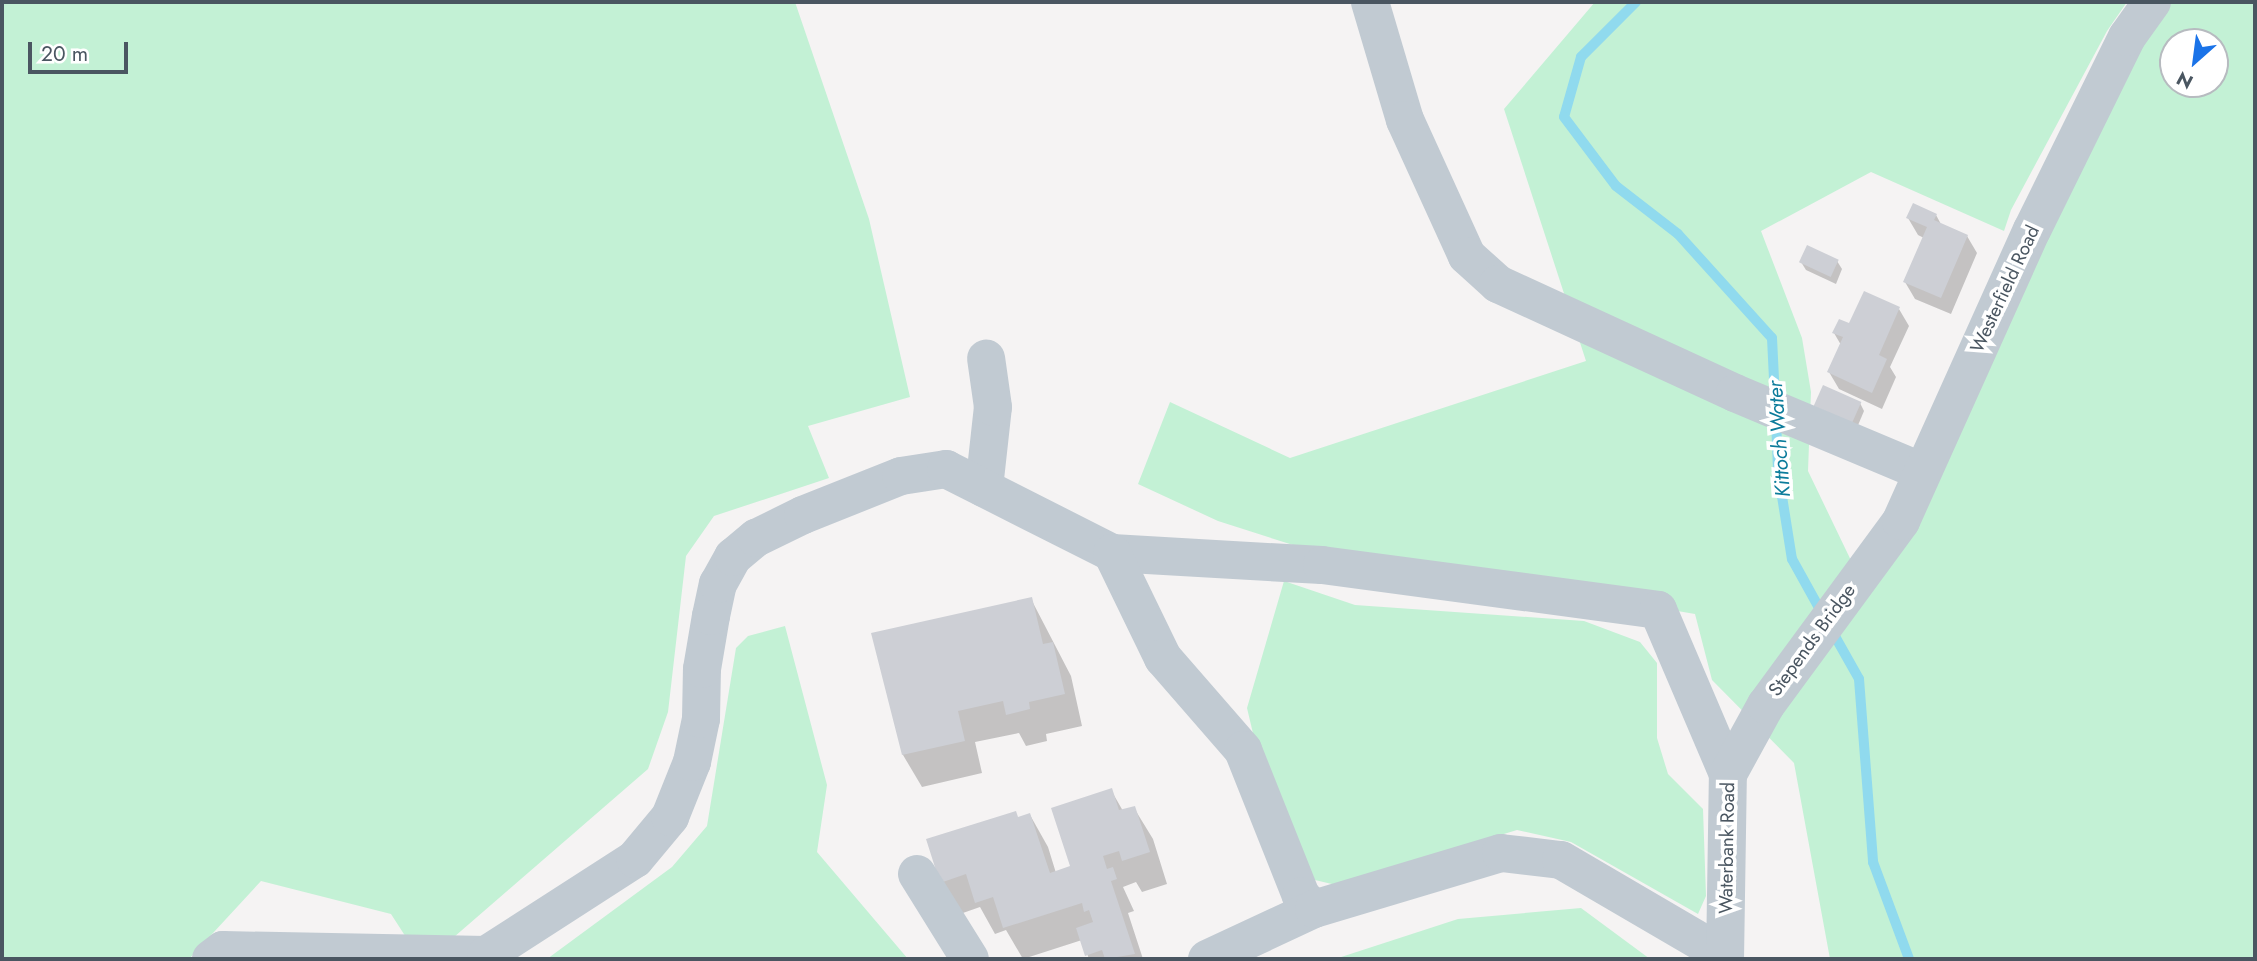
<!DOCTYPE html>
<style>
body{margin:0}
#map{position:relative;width:2257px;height:961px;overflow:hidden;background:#f5f3f3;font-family:Jost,sans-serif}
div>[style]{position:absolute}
.green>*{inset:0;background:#c3f1d5}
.shadow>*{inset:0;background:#0003}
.stream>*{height:10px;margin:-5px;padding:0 5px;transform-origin:5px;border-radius:5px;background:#90daee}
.building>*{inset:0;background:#cdcfd5;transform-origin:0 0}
.minor>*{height:38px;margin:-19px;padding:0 19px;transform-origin:19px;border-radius:19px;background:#c1cad2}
span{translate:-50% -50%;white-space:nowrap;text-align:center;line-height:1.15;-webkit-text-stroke:7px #fff;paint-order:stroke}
.street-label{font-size:19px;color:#4a5661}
.water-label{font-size:21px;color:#0c7c9b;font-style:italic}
.frame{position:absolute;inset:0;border:4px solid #4a5661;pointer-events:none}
.north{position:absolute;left:2159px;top:28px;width:70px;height:70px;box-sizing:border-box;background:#fff;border:2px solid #b7bbc0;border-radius:50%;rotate:208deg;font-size:19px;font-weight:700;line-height:28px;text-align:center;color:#4a5661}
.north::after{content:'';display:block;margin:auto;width:24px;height:32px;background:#1a73e8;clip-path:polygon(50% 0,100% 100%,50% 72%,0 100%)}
.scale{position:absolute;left:28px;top:42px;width:100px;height:32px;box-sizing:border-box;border:4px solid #4a5661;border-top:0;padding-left:9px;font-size:21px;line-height:24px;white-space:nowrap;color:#4a5661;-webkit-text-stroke:5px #fff;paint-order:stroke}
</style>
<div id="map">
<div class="green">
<i style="clip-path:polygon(2px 2px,795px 2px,869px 219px,910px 397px,808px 426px,829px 478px,714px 516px,686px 556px,668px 712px,648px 769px,439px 950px,420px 959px,391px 914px,261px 881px,189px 959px,2px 959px)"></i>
<i style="clip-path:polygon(evenodd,1595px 2px,2127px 2px,2107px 31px,2011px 210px,2004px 231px,1871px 172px,1761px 231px,1802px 338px,1811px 392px,1808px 471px,1858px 575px,2109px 90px,2168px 2px,2255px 2px,2255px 959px,1830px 959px,1794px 763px,1712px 680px,1695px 614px,1293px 545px,1218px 521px,1138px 484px,1170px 402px,1290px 458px,1586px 361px,1504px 109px,1595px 2px,2173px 42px,2215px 42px,2215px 84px,2173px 84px,2173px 42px)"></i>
<i style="clip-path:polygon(1284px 581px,1355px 605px,1584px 621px,1640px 642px,1657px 663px,1657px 738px,1668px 774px,1703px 809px,1706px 896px,1698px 914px,1571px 842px,1517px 830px,1336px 885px,1298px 876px,1256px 746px,1247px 708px)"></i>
<i style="clip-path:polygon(785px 626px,827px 785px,817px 852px,908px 959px,547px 959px,672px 867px,707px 826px,736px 648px,748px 636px)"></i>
<i style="clip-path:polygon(1581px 908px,1650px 959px,1335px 959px,1458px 919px)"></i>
</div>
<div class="shadow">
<i style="clip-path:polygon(1936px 215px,1942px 226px,1967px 236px,1977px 253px,1951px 314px,1915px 299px,1905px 282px,1924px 238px,1918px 235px,1908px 218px)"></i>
<i style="clip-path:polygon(1837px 261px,1842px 269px,1836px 284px,1806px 270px,1801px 262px)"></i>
<i style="clip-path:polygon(1899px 309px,1909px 326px,1890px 367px,1896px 377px,1882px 409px,1839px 389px,1829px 372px,1841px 345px,1834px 333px)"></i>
<i style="clip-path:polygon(1860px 403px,1864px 411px,1856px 430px,1820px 415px)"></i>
<i style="clip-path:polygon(1031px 599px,1071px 676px,1082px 726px,1046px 734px,1047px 741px,1026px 746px,1019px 733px,975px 742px,982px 773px,922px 787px,903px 755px,873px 635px)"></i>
<i style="clip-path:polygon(1111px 790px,1123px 811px,1134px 808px,1153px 839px,1167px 884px,1142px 892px,1136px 882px,1123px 887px,1134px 911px,1128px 913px,1143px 959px,1089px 959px,1082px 940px,1023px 959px,1006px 930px,995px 934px,980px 907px,960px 914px,941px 882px,1018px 819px,1030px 815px,1048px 847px,1056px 873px,1072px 867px)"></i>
</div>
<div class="stream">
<i style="left:1636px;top:2px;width:78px;rotate:135deg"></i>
<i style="left:1581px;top:57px;width:62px;rotate:105.8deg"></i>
<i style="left:1564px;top:117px;width:86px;rotate:53deg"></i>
<i style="left:1616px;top:186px;width:78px;rotate:37.7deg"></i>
<i style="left:1678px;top:234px;width:140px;rotate:47.9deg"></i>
<i style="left:1772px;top:338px;width:62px;rotate:87.2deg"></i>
<i style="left:1776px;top:418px;width:53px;rotate:87.8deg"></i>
<i style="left:1778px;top:471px;width:89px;rotate:81deg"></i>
<i style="left:1792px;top:559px;width:64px;rotate:61deg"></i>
<i style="left:1832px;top:631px;width:55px;rotate:60.6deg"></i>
<i style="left:1859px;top:679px;width:184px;rotate:85.6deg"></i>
<i style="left:1873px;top:862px;width:103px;rotate:69.6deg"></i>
</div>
<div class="building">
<i style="clip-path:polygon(1913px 203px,1937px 214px,1934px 220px,1968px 235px,1941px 298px,1903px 282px,1927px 227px,1906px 218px)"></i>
<i style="left:1807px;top:245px;width:35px;height:19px;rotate:25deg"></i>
<i style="clip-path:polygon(1864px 291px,1900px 307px,1879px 355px,1887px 359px,1872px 393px,1827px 372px,1843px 337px,1832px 333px,1839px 319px,1849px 323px)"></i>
<i style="left:1823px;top:385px;width:42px;height:23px;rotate:24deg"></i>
<i style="clip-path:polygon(1032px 597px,1043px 644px,1053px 642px,1065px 694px,1029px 702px,1030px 709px,1006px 715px,1003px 701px,958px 711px,965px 741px,902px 755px,871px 633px)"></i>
<i style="clip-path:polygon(1112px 788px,1119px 810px,1135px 806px,1150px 852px,1122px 861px,1119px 851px,1103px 856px,1107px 869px,1113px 867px,1117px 879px,1111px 881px,1135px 954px,1105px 959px,1102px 950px,1085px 956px,1076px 928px,1093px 922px,1089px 910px,1084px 912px,1082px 903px,1003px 928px,993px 897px,975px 903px,966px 874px,940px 883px,926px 839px,1016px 811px,1018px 817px,1030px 813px,1050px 873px,1070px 866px,1051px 808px)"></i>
</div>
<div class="minor">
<i style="left:1370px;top:2px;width:123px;rotate:73.5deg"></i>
<i style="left:1405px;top:120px;width:149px;rotate:65.5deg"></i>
<i style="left:1467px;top:256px;width:42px;rotate:42.1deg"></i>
<i style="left:1498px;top:284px;width:261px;rotate:24.7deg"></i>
<i style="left:1735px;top:393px;width:202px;rotate:22.8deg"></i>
<i style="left:984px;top:488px;width:81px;rotate:-83.7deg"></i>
<i style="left:993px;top:407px;width:49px;rotate:-98.1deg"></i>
<i style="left:1112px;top:553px;width:210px;rotate:3.3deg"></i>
<i style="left:1322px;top:565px;width:339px;rotate:7.6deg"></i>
<i style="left:1658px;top:610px;width:178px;rotate:66.9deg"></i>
<i style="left:917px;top:874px;width:100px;rotate:58.1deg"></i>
<i style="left:211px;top:959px;width:15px;rotate:-37deg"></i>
<i style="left:223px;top:950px;width:263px;rotate:1.1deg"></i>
<i style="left:486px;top:955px;width:177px;rotate:-32.8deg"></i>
<i style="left:635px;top:859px;width:55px;rotate:-50.2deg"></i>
<i style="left:670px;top:817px;width:59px;rotate:-68.2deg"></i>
<i style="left:692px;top:762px;width:44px;rotate:-78.2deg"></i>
<i style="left:701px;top:719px;width:50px;rotate:-88.9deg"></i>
<i style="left:702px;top:669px;width:54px;rotate:-80.4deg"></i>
<i style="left:711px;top:616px;width:33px;rotate:-78deg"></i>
<i style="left:718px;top:584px;width:31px;rotate:-61deg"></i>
<i style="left:733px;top:557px;width:30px;rotate:-40deg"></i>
<i style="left:756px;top:538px;width:52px;rotate:-26.1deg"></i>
<i style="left:803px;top:515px;width:105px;rotate:-21.7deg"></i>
<i style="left:901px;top:476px;width:46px;rotate:-8.8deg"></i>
<i style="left:946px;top:469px;width:186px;rotate:26.8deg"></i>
<i style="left:1112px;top:553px;width:117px;rotate:64.1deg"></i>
<i style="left:1163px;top:658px;width:122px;rotate:49deg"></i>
<i style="left:1243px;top:750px;width:157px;rotate:68.3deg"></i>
<i style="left:1301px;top:896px;width:18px;rotate:45deg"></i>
<i style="left:1207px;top:959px;width:118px;rotate:-25deg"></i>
<i style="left:1314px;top:909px;width:195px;rotate:-16.7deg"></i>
<i style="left:1501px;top:853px;width:60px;rotate:6.7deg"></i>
<i style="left:1561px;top:860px;width:190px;rotate:30.3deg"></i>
<i style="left:1725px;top:959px;width:185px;rotate:-89.1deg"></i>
<i style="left:1728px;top:774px;width:79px;rotate:-61.2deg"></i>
<i style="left:1766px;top:705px;width:228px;rotate:-53.7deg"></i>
<i style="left:1901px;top:521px;width:319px;rotate:-65.8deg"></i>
<i style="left:2032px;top:230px;width:215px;rotate:-63.8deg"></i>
<i style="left:2127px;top:37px;width:43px;rotate:-54.5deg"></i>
</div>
<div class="street-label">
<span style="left:2005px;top:289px;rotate:-65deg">Westerfield Road</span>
<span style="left:1812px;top:640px;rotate:-54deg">Stepends Bridge</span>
<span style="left:1727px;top:848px;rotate:-89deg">Waterbank Road</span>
</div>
<div class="water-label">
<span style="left:1779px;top:439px;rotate:-94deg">Kittoch Water</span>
</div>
<div class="frame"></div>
<div class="north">N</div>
<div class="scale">20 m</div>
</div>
